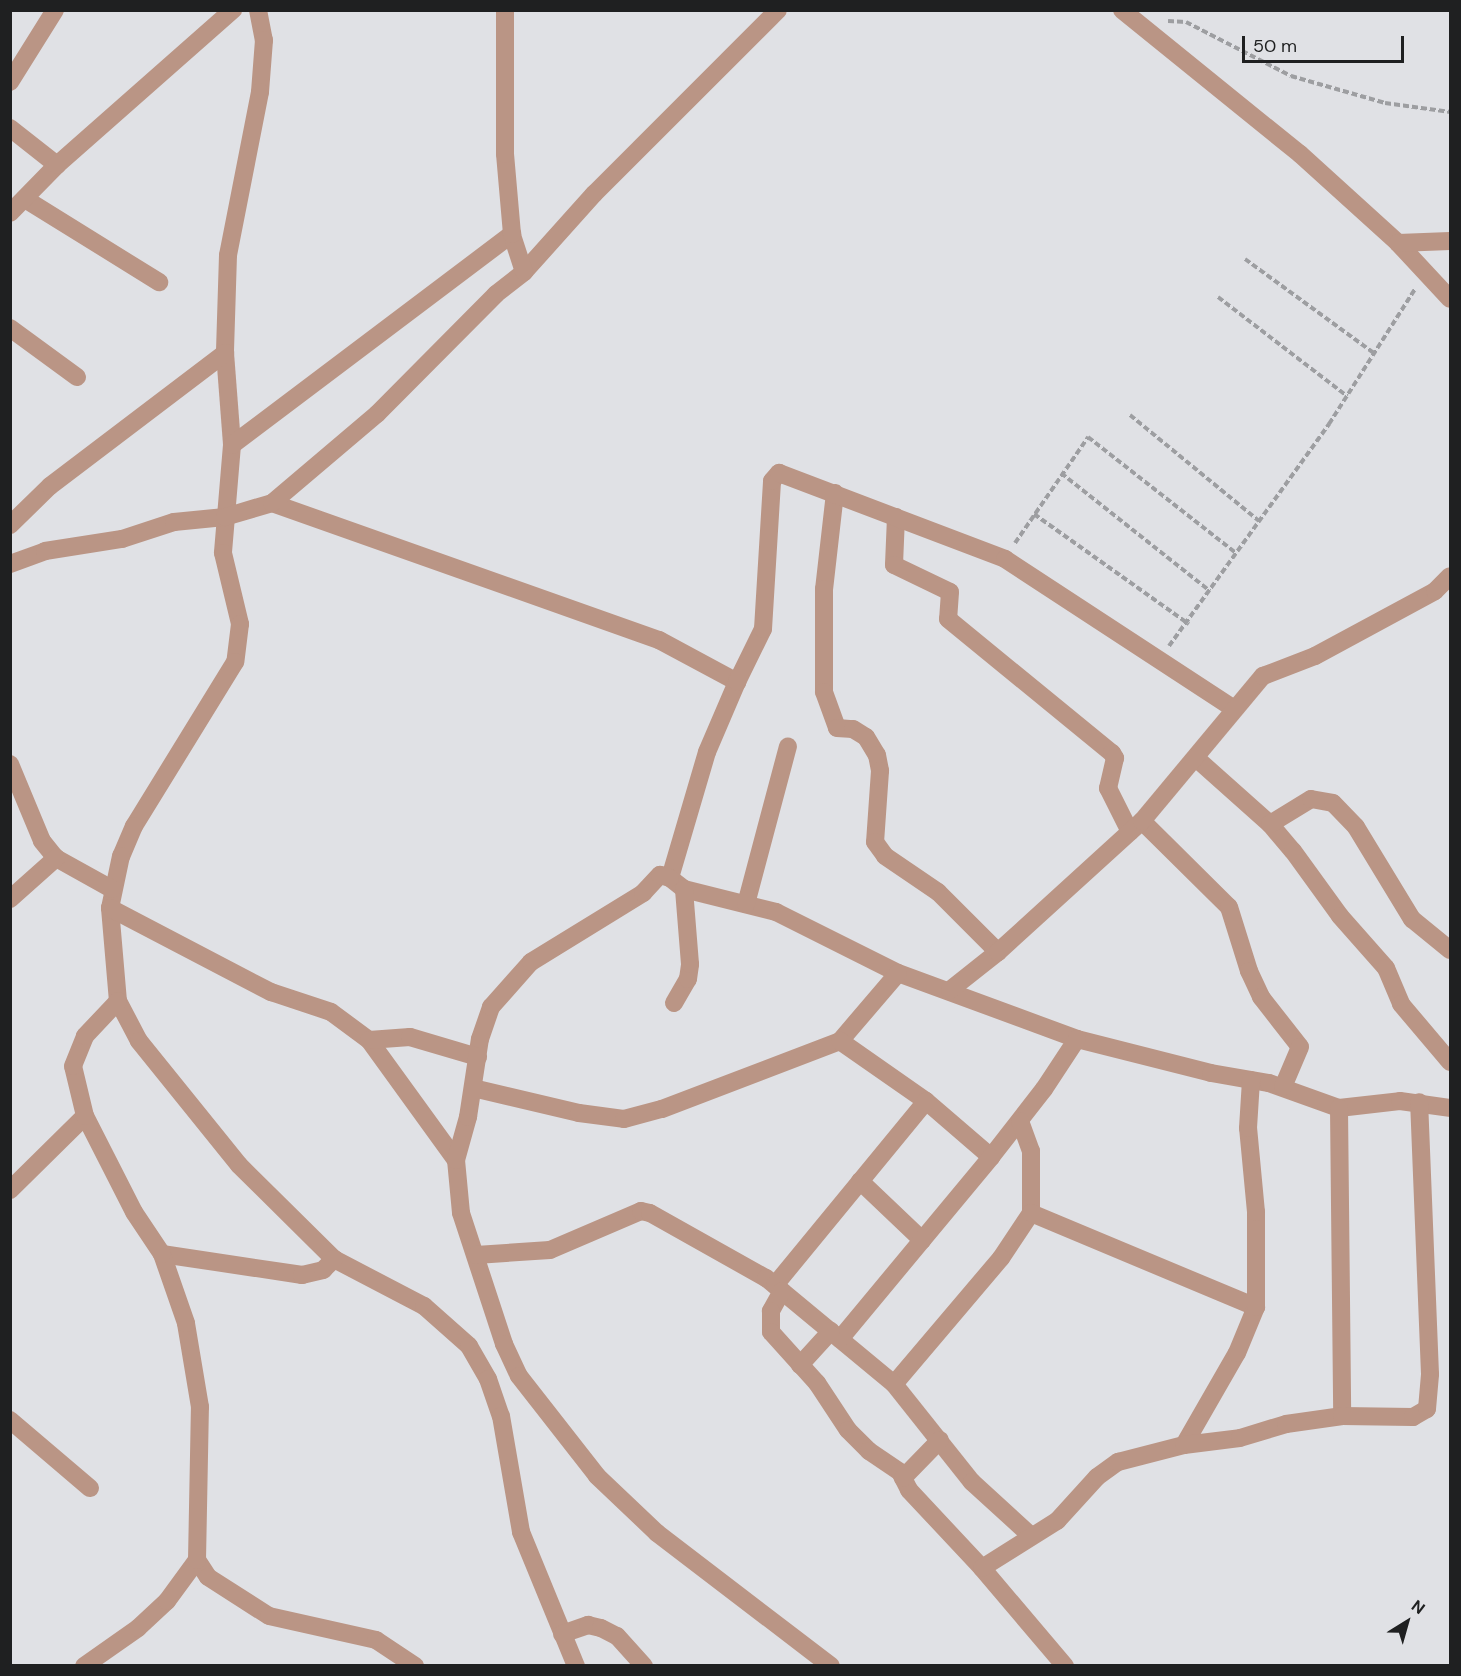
<!DOCTYPE html>
<style>
body{margin:0}
#map{position:relative;width:1461px;height:1676px;overflow:hidden;background:#e0e1e5;font-family:"DM Sans",sans-serif}
div>[style]{position:absolute}
.path>*{height:4px;margin-top:-2px;transform-origin:0;background:repeating-linear-gradient(90deg,#9d9ea1 0 6px,transparent 0 9px)}
.minor>*{height:18px;margin:-9px;padding:0 9px;transform-origin:9px;border-radius:9px;background:#ba9585}
span{translate:-50% -50%;white-space:nowrap;text-align:center;line-height:1.15;-webkit-text-stroke:6px #e0e1e5;paint-order:stroke}
.frame{position:absolute;inset:0;border:12px solid #1f2021;pointer-events:none}
.north{position:absolute;left:1377px;top:1592px;width:60px;height:60px;-webkit-text-stroke:4px #e0e1e5;paint-order:stroke;rotate:37deg;font-size:16px;font-weight:700;line-height:24px;text-align:center;color:#1f2021}
.north::after{content:'';display:block;margin:auto;width:21px;height:27px;background:#1f2021;clip-path:polygon(50% 0,100% 100%,50% 72%,0 100%)}
.scale{position:absolute;left:1242px;top:36px;width:162px;height:27px;box-sizing:border-box;border:3px solid #1f2021;border-top:0;padding-left:8px;font-size:18px;line-height:21px;white-space:nowrap;color:#1f2021;-webkit-text-stroke:4px #e0e1e5;paint-order:stroke}
</style>
<div id="map">
<div class="path">
<i style="left:1168px;top:21px;width:18px;rotate:3deg"></i>
<i style="left:1186px;top:22px;width:118px;rotate:27.2deg"></i>
<i style="left:1291px;top:76px;width:98px;rotate:16deg"></i>
<i style="left:1385px;top:103px;width:66px;rotate:7.9deg"></i>
<i style="left:1245px;top:259px;width:160px;rotate:36.1deg"></i>
<i style="left:1218px;top:297px;width:163px;rotate:37.5deg"></i>
<i style="left:1130px;top:415px;width:167px;rotate:39.4deg"></i>
<i style="left:1061px;top:473px;width:190px;rotate:38.4deg"></i>
<i style="left:1034px;top:514px;width:190px;rotate:35.4deg"></i>
<i style="left:1015px;top:543px;width:129px;rotate:-55.4deg"></i>
<i style="left:1088px;top:437px;width:188px;rotate:38.1deg"></i>
<i style="left:1169px;top:646px;width:274px;rotate:-54.2deg"></i>
<i style="left:1329px;top:424px;width:160px;rotate:-57.5deg"></i>
</div>
<div class="minor">
<i style="left:258px;top:10px;width:31px;rotate:79deg"></i>
<i style="left:264px;top:40px;width:52px;rotate:94.4deg"></i>
<i style="left:260px;top:92px;width:166px;rotate:101.1deg"></i>
<i style="left:228px;top:255px;width:98px;rotate:91.8deg"></i>
<i style="left:225px;top:353px;width:92px;rotate:85.6deg"></i>
<i style="left:232px;top:445px;width:108px;rotate:94.8deg"></i>
<i style="left:223px;top:553px;width:73px;rotate:76.5deg"></i>
<i style="left:240px;top:624px;width:38px;rotate:97deg"></i>
<i style="left:235px;top:662px;width:193px;rotate:121.6deg"></i>
<i style="left:134px;top:826px;width:33px;rotate:113deg"></i>
<i style="left:121px;top:856px;width:53px;rotate:101.9deg"></i>
<i style="left:110px;top:908px;width:93px;rotate:85.1deg"></i>
<i style="left:118px;top:1001px;width:45px;rotate:62.3deg"></i>
<i style="left:139px;top:1041px;width:159px;rotate:51.1deg"></i>
<i style="left:239px;top:1165px;width:134px;rotate:44.7deg"></i>
<i style="left:334px;top:1259px;width:102px;rotate:27.6deg"></i>
<i style="left:424px;top:1306px;width:60px;rotate:41.6deg"></i>
<i style="left:469px;top:1346px;width:38px;rotate:60deg"></i>
<i style="left:488px;top:1379px;width:39px;rotate:71deg"></i>
<i style="left:501px;top:1416px;width:118px;rotate:80.2deg"></i>
<i style="left:521px;top:1532px;width:145px;rotate:67.7deg"></i>
<i style="left:1122px;top:10px;width:229px;rotate:39deg"></i>
<i style="left:1300px;top:154px;width:132px;rotate:42.2deg"></i>
<i style="left:1398px;top:243px;width:76px;rotate:47.1deg"></i>
<i style="left:10px;top:82px;width:85px;rotate:-58deg"></i>
<i style="left:10px;top:128px;width:60px;rotate:38.2deg"></i>
<i style="left:25px;top:199px;width:158px;rotate:31.8deg"></i>
<i style="left:10px;top:213px;width:67px;rotate:-45.6deg"></i>
<i style="left:57px;top:165px;width:235px;rotate:-41.4deg"></i>
<i style="left:1398px;top:243px;width:52px;rotate:-2.2deg"></i>
<i style="left:524px;top:272px;width:105px;rotate:-48.1deg"></i>
<i style="left:594px;top:194px;width:260px;rotate:-45deg"></i>
<i style="left:10px;top:328px;width:83px;rotate:36.2deg"></i>
<i style="left:232px;top:445px;width:351px;rotate:-37deg"></i>
<i style="left:835px;top:493px;width:97px;rotate:96.5deg"></i>
<i style="left:824px;top:589px;width:103px;rotate:90deg"></i>
<i style="left:824px;top:692px;width:38px;rotate:70deg"></i>
<i style="left:837px;top:728px;width:16px;rotate:4deg"></i>
<i style="left:853px;top:729px;width:15px;rotate:32deg"></i>
<i style="left:866px;top:737px;width:21px;rotate:59deg"></i>
<i style="left:877px;top:755px;width:16px;rotate:79deg"></i>
<i style="left:880px;top:771px;width:71px;rotate:94deg"></i>
<i style="left:875px;top:842px;width:17px;rotate:54deg"></i>
<i style="left:885px;top:856px;width:64px;rotate:34.2deg"></i>
<i style="left:938px;top:892px;width:85px;rotate:45deg"></i>
<i style="left:272px;top:503px;width:411px;rotate:19.5deg"></i>
<i style="left:659px;top:640px;width:89px;rotate:28.3deg"></i>
<i style="left:737px;top:682px;width:76px;rotate:113.2deg"></i>
<i style="left:707px;top:752px;width:131px;rotate:106.4deg"></i>
<i style="left:670px;top:878px;width:18px;rotate:38deg"></i>
<i style="left:684px;top:889px;width:95px;rotate:14deg"></i>
<i style="left:776px;top:912px;width:136px;rotate:26.6deg"></i>
<i style="left:898px;top:973px;width:191px;rotate:20.2deg"></i>
<i style="left:1077px;top:1039px;width:138px;rotate:14.2deg"></i>
<i style="left:1211px;top:1073px;width:59px;rotate:9.8deg"></i>
<i style="left:1269px;top:1083px;width:74px;rotate:19.7deg"></i>
<i style="left:1339px;top:1108px;width:61px;rotate:-6.5deg"></i>
<i style="left:1400px;top:1101px;width:50px;rotate:8deg"></i>
<i style="left:896px;top:517px;width:48px;rotate:92.4deg"></i>
<i style="left:894px;top:565px;width:62px;rotate:25.7deg"></i>
<i style="left:950px;top:592px;width:27px;rotate:94deg"></i>
<i style="left:948px;top:619px;width:212px;rotate:39.3deg"></i>
<i style="left:1112px;top:753px;width:6px;rotate:59deg"></i>
<i style="left:1115px;top:758px;width:31px;rotate:103deg"></i>
<i style="left:1108px;top:788px;width:49px;rotate:63.4deg"></i>
<i style="left:10px;top:525px;width:56px;rotate:-44.3deg"></i>
<i style="left:50px;top:486px;width:220px;rotate:-37.2deg"></i>
<i style="left:10px;top:564px;width:37px;rotate:-20deg"></i>
<i style="left:45px;top:551px;width:78px;rotate:-8.9deg"></i>
<i style="left:122px;top:539px;width:55px;rotate:-18.1deg"></i>
<i style="left:174px;top:522px;width:51px;rotate:-5.6deg"></i>
<i style="left:225px;top:517px;width:49px;rotate:-16.6deg"></i>
<i style="left:272px;top:503px;width:138px;rotate:-40.3deg"></i>
<i style="left:377px;top:414px;width:169px;rotate:-45.2deg"></i>
<i style="left:496px;top:294px;width:36px;rotate:-38deg"></i>
<i style="left:524px;top:272px;width:40px;rotate:-108deg"></i>
<i style="left:512px;top:234px;width:80px;rotate:-95deg"></i>
<i style="left:505px;top:154px;width:144px;rotate:-90deg"></i>
<i style="left:737px;top:682px;width:59px;rotate:-63.9deg"></i>
<i style="left:763px;top:629px;width:148px;rotate:-86.5deg"></i>
<i style="left:772px;top:481px;width:11px;rotate:-49deg"></i>
<i style="left:779px;top:473px;width:242px;rotate:20.8deg"></i>
<i style="left:1005px;top:559px;width:274px;rotate:33.2deg"></i>
<i style="left:1197px;top:759px;width:98px;rotate:41.7deg"></i>
<i style="left:1270px;top:824px;width:35px;rotate:50deg"></i>
<i style="left:1293px;top:851px;width:80px;rotate:54.1deg"></i>
<i style="left:1340px;top:916px;width:69px;rotate:48.5deg"></i>
<i style="left:1386px;top:968px;width:39px;rotate:67deg"></i>
<i style="left:1401px;top:1004px;width:76px;rotate:49.8deg"></i>
<i style="left:10px;top:764px;width:83px;rotate:67.4deg"></i>
<i style="left:42px;top:841px;width:22px;rotate:51deg"></i>
<i style="left:56px;top:858px;width:64px;rotate:29deg"></i>
<i style="left:1142px;top:821px;width:122px;rotate:44.7deg"></i>
<i style="left:1229px;top:907px;width:67px;rotate:72.6deg"></i>
<i style="left:1249px;top:971px;width:29px;rotate:65deg"></i>
<i style="left:1261px;top:997px;width:63px;rotate:52deg"></i>
<i style="left:1300px;top:1047px;width:43px;rotate:113deg"></i>
<i style="left:1270px;top:824px;width:48px;rotate:-31.4deg"></i>
<i style="left:1311px;top:799px;width:22px;rotate:10deg"></i>
<i style="left:1333px;top:803px;width:33px;rotate:46deg"></i>
<i style="left:1356px;top:827px;width:108px;rotate:58.7deg"></i>
<i style="left:1412px;top:919px;width:49px;rotate:39.2deg"></i>
<i style="left:10px;top:899px;width:62px;rotate:-41.7deg"></i>
<i style="left:746px;top:904px;width:163px;rotate:-75.1deg"></i>
<i style="left:110px;top:908px;width:182px;rotate:27.6deg"></i>
<i style="left:271px;top:992px;width:63px;rotate:18.4deg"></i>
<i style="left:331px;top:1012px;width:47px;rotate:36.4deg"></i>
<i style="left:369px;top:1040px;width:148px;rotate:54.1deg"></i>
<i style="left:456px;top:1160px;width:53px;rotate:84.6deg"></i>
<i style="left:461px;top:1213px;width:138px;rotate:71.8deg"></i>
<i style="left:504px;top:1344px;width:35px;rotate:65deg"></i>
<i style="left:519px;top:1376px;width:127px;rotate:52deg"></i>
<i style="left:597px;top:1476px;width:83px;rotate:43.5deg"></i>
<i style="left:657px;top:1533px;width:219px;rotate:37.4deg"></i>
<i style="left:950px;top:990px;width:61px;rotate:-38.4deg"></i>
<i style="left:998px;top:952px;width:195px;rotate:-42.3deg"></i>
<i style="left:1142px;top:821px;width:189px;rotate:-50.2deg"></i>
<i style="left:1263px;top:676px;width:56px;rotate:-21deg"></i>
<i style="left:1315px;top:656px;width:136px;rotate:-28.4deg"></i>
<i style="left:1435px;top:591px;width:21px;rotate:-45deg"></i>
<i style="left:674px;top:1003px;width:28px;rotate:-60deg"></i>
<i style="left:688px;top:979px;width:15px;rotate:-82deg"></i>
<i style="left:690px;top:964px;width:75px;rotate:-94.6deg"></i>
<i style="left:369px;top:1040px;width:41px;rotate:-4.2deg"></i>
<i style="left:410px;top:1037px;width:71px;rotate:16.4deg"></i>
<i style="left:840px;top:1041px;width:89px;rotate:-49.5deg"></i>
<i style="left:473px;top:1088px;width:109px;rotate:13.3deg"></i>
<i style="left:579px;top:1113px;width:45px;rotate:7.6deg"></i>
<i style="left:624px;top:1119px;width:39px;rotate:-15deg"></i>
<i style="left:662px;top:1109px;width:191px;rotate:-20.9deg"></i>
<i style="left:840px;top:1041px;width:105px;rotate:34.9deg"></i>
<i style="left:926px;top:1101px;width:86px;rotate:40.7deg"></i>
<i style="left:991px;top:1157px;width:86px;rotate:-52.1deg"></i>
<i style="left:1044px;top:1089px;width:60px;rotate:-56.6deg"></i>
<i style="left:1339px;top:1108px;width:308px;rotate:89.4deg"></i>
<i style="left:1020px;top:1121px;width:32px;rotate:70deg"></i>
<i style="left:1031px;top:1151px;width:62px;rotate:90deg"></i>
<i style="left:1031px;top:1213px;width:54px;rotate:123.7deg"></i>
<i style="left:1001px;top:1258px;width:165px;rotate:130.3deg"></i>
<i style="left:894px;top:1384px;width:125px;rotate:51.5deg"></i>
<i style="left:972px;top:1482px;width:79px;rotate:42.4deg"></i>
<i style="left:456px;top:1160px;width:45px;rotate:-74.4deg"></i>
<i style="left:468px;top:1117px;width:79px;rotate:-81.3deg"></i>
<i style="left:480px;top:1039px;width:34px;rotate:-71deg"></i>
<i style="left:491px;top:1007px;width:60px;rotate:-48.4deg"></i>
<i style="left:531px;top:962px;width:132px;rotate:-31.6deg"></i>
<i style="left:643px;top:893px;width:25px;rotate:-47deg"></i>
<i style="left:660px;top:875px;width:10px;rotate:17deg"></i>
<i style="left:860px;top:1181px;width:86px;rotate:43.6deg"></i>
<i style="left:10px;top:1190px;width:105px;rotate:-44.6deg"></i>
<i style="left:1031px;top:1213px;width:244px;rotate:22.7deg"></i>
<i style="left:162px;top:1254px;width:142px;rotate:8.5deg"></i>
<i style="left:302px;top:1275px;width:22px;rotate:-13deg"></i>
<i style="left:323px;top:1270px;width:16px;rotate:-45deg"></i>
<i style="left:476px;top:1255px;width:74px;rotate:-3.9deg"></i>
<i style="left:550px;top:1250px;width:99px;rotate:-23.2deg"></i>
<i style="left:641px;top:1211px;width:9px;rotate:13deg"></i>
<i style="left:650px;top:1213px;width:133px;rotate:29.3deg"></i>
<i style="left:766px;top:1278px;width:166px;rotate:39.6deg"></i>
<i style="left:775px;top:1285px;width:238px;rotate:-50.6deg"></i>
<i style="left:782px;top:1291px;width:23px;rotate:119deg"></i>
<i style="left:771px;top:1311px;width:21px;rotate:90deg"></i>
<i style="left:771px;top:1332px;width:69px;rotate:48deg"></i>
<i style="left:817px;top:1383px;width:56px;rotate:56.6deg"></i>
<i style="left:848px;top:1430px;width:30px;rotate:45deg"></i>
<i style="left:869px;top:1451px;width:37px;rotate:34deg"></i>
<i style="left:900px;top:1472px;width:20px;rotate:63deg"></i>
<i style="left:909px;top:1490px;width:107px;rotate:46.9deg"></i>
<i style="left:840px;top:1339px;width:236px;rotate:-50.3deg"></i>
<i style="left:800px;top:1365px;width:46px;rotate:-47.6deg"></i>
<i style="left:10px;top:1420px;width:105px;rotate:40.4deg"></i>
<i style="left:1184px;top:1445px;width:106px;rotate:-60.1deg"></i>
<i style="left:1237px;top:1353px;width:50px;rotate:-67.6deg"></i>
<i style="left:1256px;top:1307px;width:95px;rotate:-90deg"></i>
<i style="left:1256px;top:1212px;width:84px;rotate:-95.4deg"></i>
<i style="left:1248px;top:1128px;width:48px;rotate:-86.4deg"></i>
<i style="left:903px;top:1478px;width:53px;rotate:-45.8deg"></i>
<i style="left:197px;top:1560px;width:20px;rotate:57deg"></i>
<i style="left:208px;top:1577px;width:72px;rotate:32.6deg"></i>
<i style="left:269px;top:1616px;width:110px;rotate:12.6deg"></i>
<i style="left:376px;top:1640px;width:47px;rotate:33.7deg"></i>
<i style="left:562px;top:1634px;width:28px;rotate:-19deg"></i>
<i style="left:588px;top:1625px;width:13px;rotate:13deg"></i>
<i style="left:601px;top:1628px;width:18px;rotate:27deg"></i>
<i style="left:617px;top:1636px;width:40px;rotate:48deg"></i>
<i style="left:84px;top:1666px;width:66px;rotate:-35.1deg"></i>
<i style="left:138px;top:1628px;width:40px;rotate:-43deg"></i>
<i style="left:167px;top:1601px;width:51px;rotate:-53.8deg"></i>
<i style="left:197px;top:1560px;width:153px;rotate:-88.9deg"></i>
<i style="left:200px;top:1407px;width:85px;rotate:-99.5deg"></i>
<i style="left:186px;top:1323px;width:73px;rotate:-109.2deg"></i>
<i style="left:162px;top:1254px;width:50px;rotate:-123.7deg"></i>
<i style="left:134px;top:1212px;width:108px;rotate:-117deg"></i>
<i style="left:85px;top:1116px;width:51px;rotate:-103.5deg"></i>
<i style="left:73px;top:1066px;width:32px;rotate:-68deg"></i>
<i style="left:85px;top:1036px;width:48px;rotate:-46.7deg"></i>
<i style="left:1065px;top:1666px;width:128px;rotate:-130.3deg"></i>
<i style="left:982px;top:1568px;width:89px;rotate:-32.1deg"></i>
<i style="left:1057px;top:1521px;width:59px;rotate:-47.7deg"></i>
<i style="left:1097px;top:1477px;width:26px;rotate:-36deg"></i>
<i style="left:1118px;top:1462px;width:68px;rotate:-14.4deg"></i>
<i style="left:1184px;top:1445px;width:56px;rotate:-7.1deg"></i>
<i style="left:1240px;top:1438px;width:48px;rotate:-16.9deg"></i>
<i style="left:1286px;top:1424px;width:57px;rotate:-8.1deg"></i>
<i style="left:1342px;top:1416px;width:71px;rotate:0.8deg"></i>
<i style="left:1413px;top:1417px;width:16px;rotate:-30deg"></i>
<i style="left:1427px;top:1409px;width:35px;rotate:-85deg"></i>
<i style="left:1430px;top:1374px;width:272px;rotate:-92.3deg"></i>
</div>
<div class="frame"></div>
<div class="north">N</div>
<div class="scale">50 m</div>
</div>
